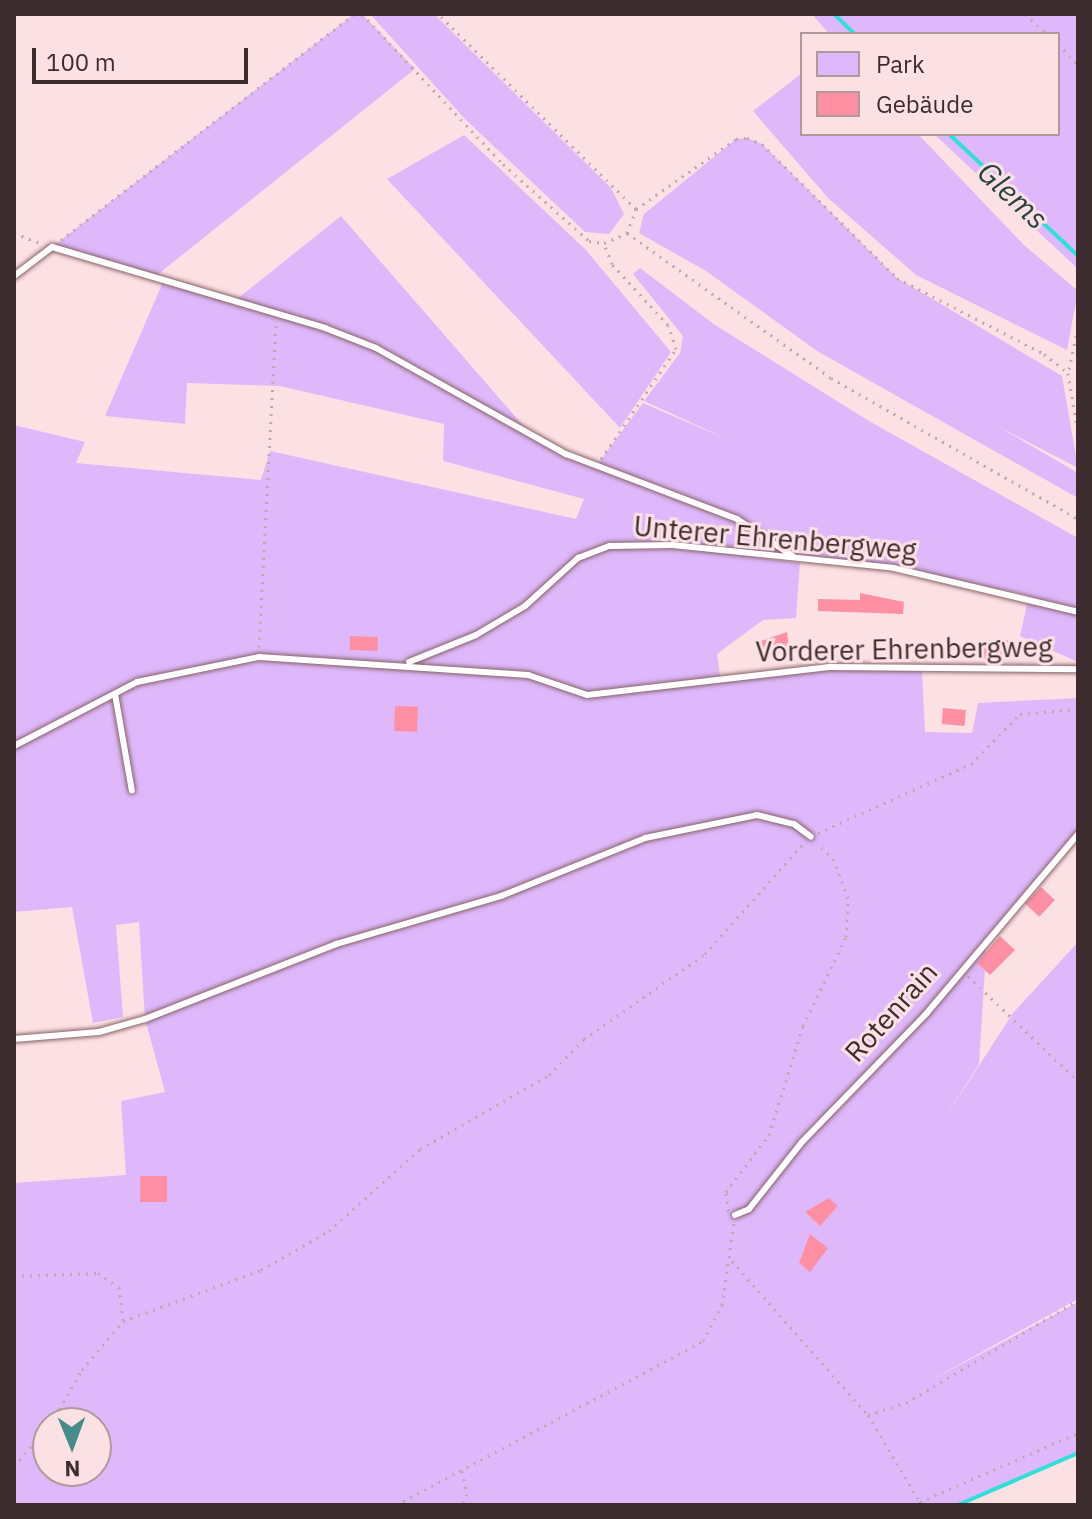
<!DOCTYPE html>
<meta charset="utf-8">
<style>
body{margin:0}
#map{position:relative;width:1092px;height:1519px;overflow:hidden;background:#fce1e4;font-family:"IBM Plex Sans",sans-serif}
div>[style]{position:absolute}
.green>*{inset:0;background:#deb8fb}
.stream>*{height:4px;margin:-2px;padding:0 2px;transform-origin:2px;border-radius:2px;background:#2fe0d8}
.building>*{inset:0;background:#ff90a3;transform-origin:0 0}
.path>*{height:3px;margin-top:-1.5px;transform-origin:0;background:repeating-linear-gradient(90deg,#c0a8ab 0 2px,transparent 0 8px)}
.roads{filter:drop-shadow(0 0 2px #886267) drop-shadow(0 0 2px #886267)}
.service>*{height:6px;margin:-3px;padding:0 3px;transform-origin:3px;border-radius:3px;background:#fff}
span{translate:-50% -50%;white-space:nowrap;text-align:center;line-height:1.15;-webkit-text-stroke:6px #fce1e4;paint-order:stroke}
.street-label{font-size:28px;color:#3d2c2e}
.water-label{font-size:30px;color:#284341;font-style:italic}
.frame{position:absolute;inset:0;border:16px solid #3d2c2e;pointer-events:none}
.legend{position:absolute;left:800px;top:32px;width:260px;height:104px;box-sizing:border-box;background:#fce1e4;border:2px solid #b0999b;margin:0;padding:10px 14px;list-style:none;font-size:24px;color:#3d2c2e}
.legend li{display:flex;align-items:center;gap:16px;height:40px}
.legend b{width:40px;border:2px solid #b0999b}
.north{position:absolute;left:32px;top:1407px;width:80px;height:80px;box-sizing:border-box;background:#fce1e4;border:2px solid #b0999b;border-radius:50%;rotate:179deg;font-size:22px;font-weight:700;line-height:32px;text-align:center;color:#3d2c2e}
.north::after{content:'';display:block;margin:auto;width:28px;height:36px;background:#468d89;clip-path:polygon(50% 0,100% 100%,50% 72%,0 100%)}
.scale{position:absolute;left:32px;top:48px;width:216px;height:36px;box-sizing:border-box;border:4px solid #3d2c2e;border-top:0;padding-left:10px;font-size:24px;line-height:28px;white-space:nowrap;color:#3d2c2e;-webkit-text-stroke:6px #fce1e4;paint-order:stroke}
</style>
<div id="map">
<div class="green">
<i style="clip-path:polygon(354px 14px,362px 14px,415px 69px,152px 279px,52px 247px)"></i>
<i style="clip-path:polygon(370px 14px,434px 14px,611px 188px,624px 214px,609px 234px,585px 232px,465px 119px)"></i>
<i style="clip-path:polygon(812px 14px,1078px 14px,1078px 269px,934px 134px,1058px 134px,1058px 34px,829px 34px)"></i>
<i style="clip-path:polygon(802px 73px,802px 134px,918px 134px,1024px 245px,1078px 291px,1067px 350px,916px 275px,828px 198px,753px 111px)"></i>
<i style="clip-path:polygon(464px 135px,585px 249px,671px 352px,620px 428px,387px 179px)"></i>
<i style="clip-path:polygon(747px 138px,762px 144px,897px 278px,1062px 376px,1078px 468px,1001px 428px,1078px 473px,1078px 498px,817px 351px,706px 271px,639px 233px,644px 214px,736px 139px)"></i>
<i style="clip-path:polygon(evenodd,341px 216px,533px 437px,596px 466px,643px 403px,731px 441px,644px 401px,680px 353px,683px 336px,633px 274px,640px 268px,715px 325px,869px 421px,1078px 538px,1078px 603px,1072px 609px,1078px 612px,1078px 662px,1020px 636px,1029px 595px,894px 568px,728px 554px,800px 563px,796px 618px,763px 620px,717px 654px,720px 676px,586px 693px,829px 667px,922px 671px,925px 732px,972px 733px,978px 703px,1078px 698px,1078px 830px,987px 937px,979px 1064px,938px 1129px,1013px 1013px,1078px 942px,1078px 1299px,924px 1384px,1078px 1302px,1078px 1453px,958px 1505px,14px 1505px,14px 1183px,126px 1175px,121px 1101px,165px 1092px,145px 1019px,139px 922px,116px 925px,123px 1017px,93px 1023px,72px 907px,14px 912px,14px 425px,85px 442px,76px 463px,261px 480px,270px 451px,576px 519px,584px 499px,443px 461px,444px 424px,280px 386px,187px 383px,185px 424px,105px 416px,163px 282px,232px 303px,341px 216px,48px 1423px,96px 1423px,96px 1471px,48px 1471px,48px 1423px)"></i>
</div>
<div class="stream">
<i style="left:834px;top:14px;width:29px;rotate:44deg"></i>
<i style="left:949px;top:134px;width:178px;rotate:43.4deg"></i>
<i style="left:958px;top:1505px;width:131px;rotate:-23.4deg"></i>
</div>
<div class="building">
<i style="clip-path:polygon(860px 593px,904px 602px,903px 614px,818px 611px,818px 599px,860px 600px)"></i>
<i style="clip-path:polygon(787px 632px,789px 649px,763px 652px,761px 641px)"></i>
<i style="left:350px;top:636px;width:28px;height:14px;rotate:2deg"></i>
<i style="left:977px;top:640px;width:33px;height:19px"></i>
<i style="left:395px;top:706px;width:23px;height:25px;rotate:2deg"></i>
<i style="left:943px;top:708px;width:23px;height:16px;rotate:5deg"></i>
<i style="left:1041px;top:887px;width:19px;height:23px;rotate:43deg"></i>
<i style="clip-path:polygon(1000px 936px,1015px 950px,990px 975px,977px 963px)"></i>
<i style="left:140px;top:1176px;width:27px;height:26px"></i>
<i style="clip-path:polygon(829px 1198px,838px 1206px,820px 1226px,805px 1212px)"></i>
<i style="clip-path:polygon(810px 1234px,828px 1248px,810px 1272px,799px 1263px)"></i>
</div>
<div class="path">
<i style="left:362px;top:14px;width:206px;rotate:46.8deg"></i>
<i style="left:503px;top:164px;width:115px;rotate:41.8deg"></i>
<i style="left:589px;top:241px;width:15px;rotate:8deg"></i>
<i style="left:604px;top:243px;width:25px;rotate:-23deg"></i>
<i style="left:627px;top:233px;width:26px;rotate:-69deg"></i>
<i style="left:636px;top:209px;width:278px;rotate:-135.4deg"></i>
<i style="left:1025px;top:14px;width:30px;rotate:42deg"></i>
<i style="left:1058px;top:44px;width:29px;rotate:46deg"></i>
<i style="left:636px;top:209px;width:122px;rotate:-35deg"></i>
<i style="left:736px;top:139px;width:11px;rotate:-5deg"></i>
<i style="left:747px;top:138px;width:16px;rotate:22deg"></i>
<i style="left:762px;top:144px;width:190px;rotate:44.8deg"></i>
<i style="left:897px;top:278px;width:165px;rotate:27.3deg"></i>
<i style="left:1044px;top:354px;width:31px;rotate:38deg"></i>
<i style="left:14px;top:233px;width:28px;rotate:21deg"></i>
<i style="left:627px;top:233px;width:250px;rotate:35.4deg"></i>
<i style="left:831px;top:378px;width:284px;rotate:29.7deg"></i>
<i style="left:61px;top:240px;width:370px;rotate:-37.6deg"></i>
<i style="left:1078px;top:328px;width:46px;rotate:102.5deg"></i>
<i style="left:1068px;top:373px;width:61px;rotate:80.5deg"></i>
<i style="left:601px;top:459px;width:133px;rotate:-55.7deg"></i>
<i style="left:676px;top:349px;width:25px;rotate:-108deg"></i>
<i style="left:668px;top:325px;width:83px;rotate:-132.6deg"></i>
<i style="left:612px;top:264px;width:22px;rotate:-111deg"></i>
<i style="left:259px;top:647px;width:324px;rotate:-87deg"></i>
<i style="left:818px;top:833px;width:168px;rotate:-24.3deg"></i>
<i style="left:971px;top:764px;width:70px;rotate:-45.6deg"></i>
<i style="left:1020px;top:714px;width:58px;rotate:-4.9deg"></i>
<i style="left:968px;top:976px;width:152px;rotate:43.7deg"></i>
<i style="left:728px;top:1211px;width:19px;rotate:-96deg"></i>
<i style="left:726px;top:1192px;width:71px;rotate:-53deg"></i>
<i style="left:769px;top:1135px;width:114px;rotate:-72.7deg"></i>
<i style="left:803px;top:1026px;width:99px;rotate:-64.2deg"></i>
<i style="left:846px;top:937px;width:39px;rotate:-87deg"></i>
<i style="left:848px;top:898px;width:40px;rotate:-110.2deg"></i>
<i style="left:834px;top:860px;width:24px;rotate:-135deg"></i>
<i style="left:732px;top:1261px;width:205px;rotate:48.6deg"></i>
<i style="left:868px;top:1415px;width:101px;rotate:59.1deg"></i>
<i style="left:920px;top:1502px;width:6px;rotate:149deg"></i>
<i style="left:14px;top:1276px;width:84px;rotate:-2deg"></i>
<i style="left:98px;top:1273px;width:25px;rotate:34deg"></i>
<i style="left:119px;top:1287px;width:34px;rotate:83deg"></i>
<i style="left:868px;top:1415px;width:40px;rotate:-18deg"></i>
<i style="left:906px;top:1403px;width:200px;rotate:-30.9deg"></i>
<i style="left:51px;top:1423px;width:61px;rotate:-59.7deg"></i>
<i style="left:82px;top:1370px;width:64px;rotate:-50.1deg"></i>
<i style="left:123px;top:1321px;width:147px;rotate:-20.3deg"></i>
<i style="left:261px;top:1270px;width:78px;rotate:-29.8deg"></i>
<i style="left:329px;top:1231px;width:122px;rotate:-42deg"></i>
<i style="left:420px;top:1149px;width:149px;rotate:-29.8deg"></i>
<i style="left:549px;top:1075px;width:50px;rotate:-45.8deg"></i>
<i style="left:584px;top:1039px;width:148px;rotate:-35.1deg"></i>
<i style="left:705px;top:954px;width:147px;rotate:-48.3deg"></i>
<i style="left:14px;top:1466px;width:52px;rotate:-48.9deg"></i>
<i style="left:462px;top:1471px;width:24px;rotate:78deg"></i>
<i style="left:467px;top:1494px;width:12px;rotate:114deg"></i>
<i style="left:920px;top:1502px;width:172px;rotate:-23.6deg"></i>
<i style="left:396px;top:1505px;width:348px;rotate:-28.1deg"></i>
<i style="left:703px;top:1341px;width:41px;rotate:-62.2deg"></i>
<i style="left:722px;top:1305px;width:83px;rotate:-81.7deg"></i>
</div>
<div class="roads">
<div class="service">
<i style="left:14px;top:276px;width:48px;rotate:-37.3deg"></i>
<i style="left:52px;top:247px;width:285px;rotate:16.5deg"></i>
<i style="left:325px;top:328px;width:55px;rotate:21.4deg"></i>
<i style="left:376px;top:348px;width:218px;rotate:29.2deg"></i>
<i style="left:566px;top:454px;width:183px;rotate:20.8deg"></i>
<i style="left:737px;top:519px;width:67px;rotate:33.5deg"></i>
<i style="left:409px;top:662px;width:72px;rotate:-21.9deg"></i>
<i style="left:476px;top:635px;width:57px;rotate:-30.6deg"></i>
<i style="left:525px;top:606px;width:72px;rotate:-42.2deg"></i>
<i style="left:578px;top:558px;width:34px;rotate:-21deg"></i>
<i style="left:610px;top:546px;width:63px;rotate:-0.9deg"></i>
<i style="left:673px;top:545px;width:222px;rotate:5.9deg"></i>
<i style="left:894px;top:568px;width:189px;rotate:13.4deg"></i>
<i style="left:115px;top:694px;width:98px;rotate:80.1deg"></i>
<i style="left:14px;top:746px;width:139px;rotate:-27.5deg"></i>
<i style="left:137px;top:682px;width:125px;rotate:-11.6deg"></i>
<i style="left:259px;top:657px;width:270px;rotate:3.8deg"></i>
<i style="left:528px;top:675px;width:62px;rotate:18.7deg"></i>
<i style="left:587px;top:695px;width:244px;rotate:-6.6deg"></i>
<i style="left:829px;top:667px;width:249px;rotate:0.5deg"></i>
<i style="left:14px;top:1039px;width:85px;rotate:-4.7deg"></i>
<i style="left:99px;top:1032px;width:48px;rotate:-15.8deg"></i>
<i style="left:145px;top:1019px;width:205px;rotate:-21.4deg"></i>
<i style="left:336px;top:944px;width:172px;rotate:-16.2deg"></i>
<i style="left:501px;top:896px;width:155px;rotate:-21.9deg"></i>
<i style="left:645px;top:838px;width:114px;rotate:-11.6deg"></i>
<i style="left:757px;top:815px;width:38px;rotate:14deg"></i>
<i style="left:794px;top:824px;width:21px;rotate:37deg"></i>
<i style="left:735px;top:1215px;width:15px;rotate:-23deg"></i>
<i style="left:749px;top:1209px;width:85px;rotate:-51.7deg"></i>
<i style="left:802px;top:1142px;width:178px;rotate:-45.9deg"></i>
<i style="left:926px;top:1014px;width:236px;rotate:-49.8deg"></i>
</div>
</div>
<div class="street-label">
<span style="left:775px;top:538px;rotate:5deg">Unterer Ehrenbergweg</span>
<span style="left:904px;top:649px;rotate:-1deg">Vorderer Ehrenbergweg</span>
<span style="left:891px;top:1012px;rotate:-48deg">Rotenrain</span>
</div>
<div class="water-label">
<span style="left:1013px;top:195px;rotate:43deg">Glems</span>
</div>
<div class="frame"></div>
<ul class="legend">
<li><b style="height:22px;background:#deb8fb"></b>Park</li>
<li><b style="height:22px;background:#ff90a3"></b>Gebäude</li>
</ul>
<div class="north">N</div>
<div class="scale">100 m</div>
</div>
